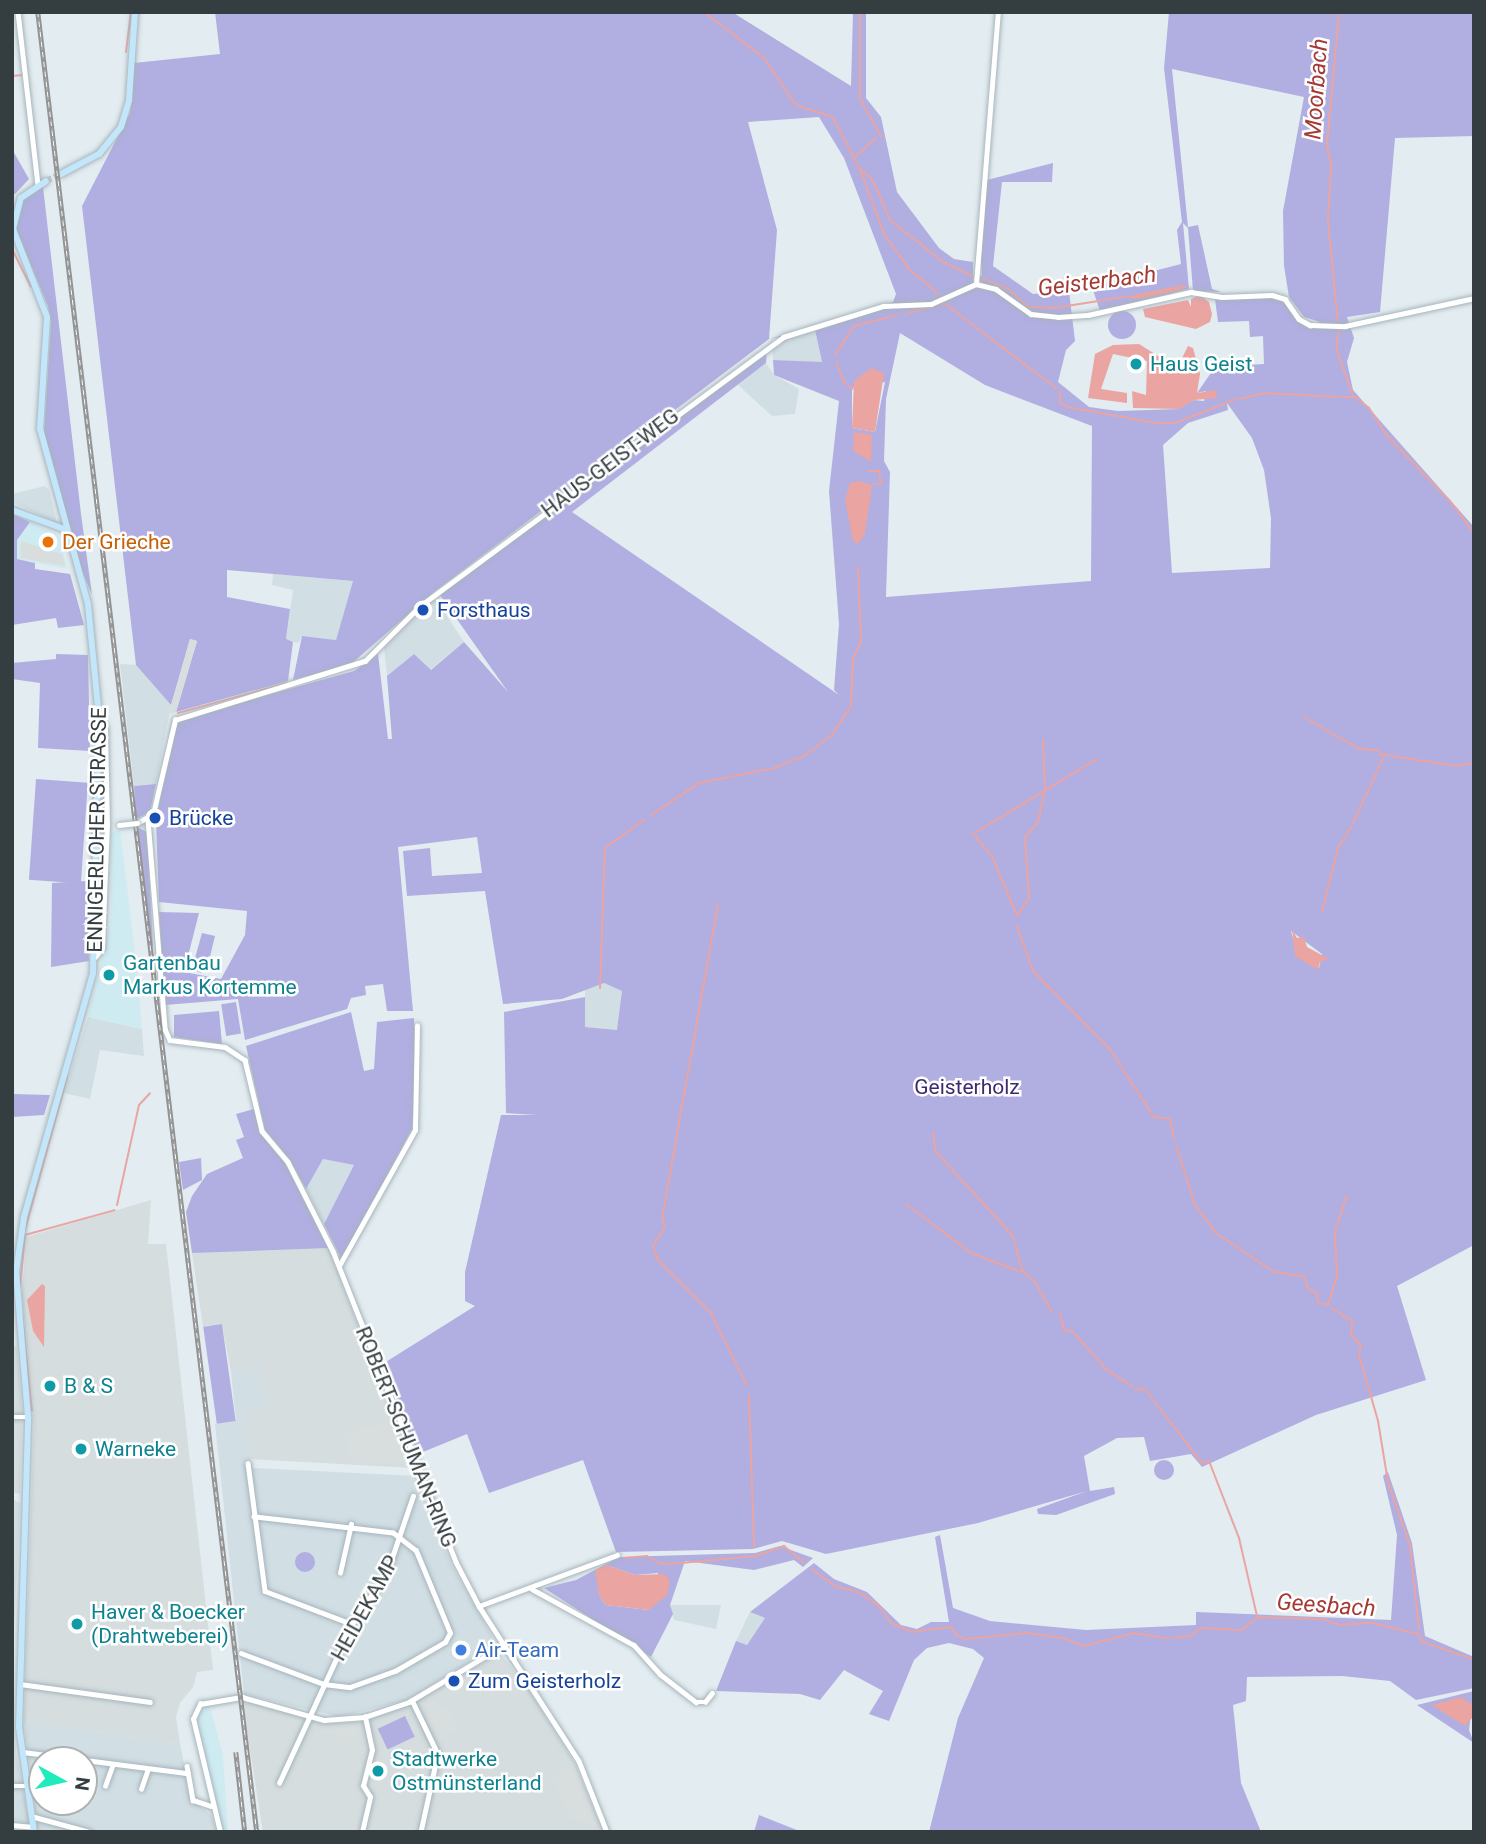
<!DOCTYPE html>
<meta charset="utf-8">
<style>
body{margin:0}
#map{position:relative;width:1486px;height:1844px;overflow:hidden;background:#e3ecf0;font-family:Roboto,sans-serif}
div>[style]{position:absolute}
.residential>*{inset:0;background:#d1dee4}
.commercial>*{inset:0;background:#cfebf2}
.industrial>*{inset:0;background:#d5dddf}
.green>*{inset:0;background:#b1aee2;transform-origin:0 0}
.round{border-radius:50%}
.parking>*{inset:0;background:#d8ddde}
.water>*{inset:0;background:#eaa4a2}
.stream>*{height:2px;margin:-1px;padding:0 1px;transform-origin:1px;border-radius:1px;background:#eaa4a2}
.secondary-tunnel>*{height:6px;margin-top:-3px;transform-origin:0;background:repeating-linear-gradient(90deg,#c0c9cd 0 6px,transparent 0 9px)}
.roads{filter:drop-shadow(0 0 2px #a6b5bb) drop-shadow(0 0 2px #a6b5bb)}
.minor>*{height:4.5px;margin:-2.25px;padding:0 2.25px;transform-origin:2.25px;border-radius:2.25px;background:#fff}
.secondary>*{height:6px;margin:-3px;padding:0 3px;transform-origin:3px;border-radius:3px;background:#c3e6fb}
.rail>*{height:4.5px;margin-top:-2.25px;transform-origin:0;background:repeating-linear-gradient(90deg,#fff 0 5px,#939393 0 10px);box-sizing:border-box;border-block:2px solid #939393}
.bridges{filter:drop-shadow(0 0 2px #a6b5bb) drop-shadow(0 0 2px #a6b5bb)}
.minor-bridge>*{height:4.5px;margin:-2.25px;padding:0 2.25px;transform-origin:2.25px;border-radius:2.25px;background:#fff}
.dots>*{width:19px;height:19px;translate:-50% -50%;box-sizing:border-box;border:4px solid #fff;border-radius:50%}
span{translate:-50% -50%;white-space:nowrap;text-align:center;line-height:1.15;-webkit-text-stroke:5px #fff;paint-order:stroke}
.culture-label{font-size:21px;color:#0d838f}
.left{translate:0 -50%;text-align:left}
.street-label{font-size:21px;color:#343e41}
.food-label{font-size:21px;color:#c56008}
.transit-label{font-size:21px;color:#164399}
.park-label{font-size:21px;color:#3c2c6f}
.shop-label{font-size:21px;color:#366cbe}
.water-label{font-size:23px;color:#a53a35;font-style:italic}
.frame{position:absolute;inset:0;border:14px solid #343e41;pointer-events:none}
.north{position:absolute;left:28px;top:1746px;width:70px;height:70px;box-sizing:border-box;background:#fff;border:2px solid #aeb2b3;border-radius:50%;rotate:98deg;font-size:19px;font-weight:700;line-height:28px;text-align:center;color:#343e41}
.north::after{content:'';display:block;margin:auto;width:24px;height:32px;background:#1febbc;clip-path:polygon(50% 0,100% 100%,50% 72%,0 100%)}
</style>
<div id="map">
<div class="residential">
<i style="clip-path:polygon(815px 330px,822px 363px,773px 360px,772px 344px)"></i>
<i style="clip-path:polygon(766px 363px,774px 375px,799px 389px,795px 414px,772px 416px,737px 384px)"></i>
<i style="clip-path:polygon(45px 486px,49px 490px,57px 523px,12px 502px,12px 494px)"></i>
<i style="clip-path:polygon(273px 574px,353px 581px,336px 640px,302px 636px,298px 643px,286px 640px,293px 590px,272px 585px)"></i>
<i style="clip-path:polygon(435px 598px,464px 642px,430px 670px,414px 654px,387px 676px,384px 647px,407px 619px)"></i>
<i style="clip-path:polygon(120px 664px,136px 665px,171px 705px,156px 784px,134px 786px)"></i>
<i style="clip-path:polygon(604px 983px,622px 991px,618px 1030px,585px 1027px,585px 989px)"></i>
<i style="clip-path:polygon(88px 1017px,142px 1029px,144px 1056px,100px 1050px,90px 1099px,64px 1093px)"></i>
<i style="clip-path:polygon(323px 1159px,354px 1165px,324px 1224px,306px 1189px)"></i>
<i style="clip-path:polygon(259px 1365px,268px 1404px,246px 1418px,252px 1468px,416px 1476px,451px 1564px,494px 1640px,491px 1648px,407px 1700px,340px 1717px,244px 1694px,215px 1424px,236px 1421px,231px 1372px)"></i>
<i style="clip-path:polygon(12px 1499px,20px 1503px,12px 1674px)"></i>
<i style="clip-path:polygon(670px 1605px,721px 1605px,716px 1629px,674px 1620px)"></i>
<i style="clip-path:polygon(750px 1612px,765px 1618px,747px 1645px,736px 1641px)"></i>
<i style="clip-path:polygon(12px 1690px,16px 1753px,31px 1832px,12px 1832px)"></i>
<i style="clip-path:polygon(evenodd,24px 1721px,180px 1744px,191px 1799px,211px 1815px,217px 1832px,38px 1832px,24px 1721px,42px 1760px,84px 1760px,84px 1802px,42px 1802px,42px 1760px)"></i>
</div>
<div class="commercial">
<i style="clip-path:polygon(30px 522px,60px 536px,67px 569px,17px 559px,17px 540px)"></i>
<i style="clip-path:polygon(120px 829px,136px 961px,142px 1029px,88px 1017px,111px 920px,111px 833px)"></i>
<i style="clip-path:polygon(209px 1703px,223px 1755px,228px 1832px,223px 1832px,212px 1795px,196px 1717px)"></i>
</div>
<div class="industrial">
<i style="clip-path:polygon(151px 1200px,148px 1244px,166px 1244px,213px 1670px,197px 1672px,193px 1687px,180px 1703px,176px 1717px,180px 1744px,24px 1721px,34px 1422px,22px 1293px,26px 1237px)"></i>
<i style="clip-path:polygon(280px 1248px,328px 1248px,413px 1468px,250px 1459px,246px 1418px,250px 1410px,268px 1404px,259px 1366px,231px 1372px,222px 1324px,203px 1326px,192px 1253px)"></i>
<i style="clip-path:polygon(17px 1346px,22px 1411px,20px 1494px,12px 1492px,12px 1347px)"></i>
<i style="clip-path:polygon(500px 1653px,531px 1693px,575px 1764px,603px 1832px,263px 1832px,242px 1699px,323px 1724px,365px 1721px,410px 1705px)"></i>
</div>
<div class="green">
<i style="clip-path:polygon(evenodd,215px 12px,732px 12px,851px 86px,853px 12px,866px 12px,866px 98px,881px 117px,897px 192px,939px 248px,954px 259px,973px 262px,973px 283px,982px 275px,980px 248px,987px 180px,1053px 163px,1052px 182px,1002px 182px,993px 266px,1033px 294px,1069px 291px,1075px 341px,1066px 350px,1058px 382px,1089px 407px,1118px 411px,1178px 409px,1194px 400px,1204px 401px,1206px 391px,1197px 393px,1215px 367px,1264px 364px,1263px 336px,1250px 337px,1249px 321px,1218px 322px,1215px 299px,1272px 296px,1284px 300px,1298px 320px,1310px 326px,1320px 322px,1304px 317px,1289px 297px,1284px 266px,1283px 211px,1304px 97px,1172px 69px,1188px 227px,1198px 225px,1212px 289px,1221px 292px,1193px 291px,1188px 228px,1183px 223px,1189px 289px,1100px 311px,1092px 287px,1181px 264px,1177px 230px,1182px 222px,1164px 68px,1169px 12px,1474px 12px,1474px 136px,1395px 138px,1380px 312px,1347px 317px,1354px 338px,1347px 362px,1353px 390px,1474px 527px,1474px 1245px,1397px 1286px,1426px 1380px,1316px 1415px,1202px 1467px,1191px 1454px,1150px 1461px,1144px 1437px,1117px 1438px,1084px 1456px,1090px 1491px,1114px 1487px,1115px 1494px,1056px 1515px,1038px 1514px,1037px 1509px,1087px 1491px,978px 1523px,826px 1554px,782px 1541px,753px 1549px,616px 1552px,583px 1460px,489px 1493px,467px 1434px,418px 1454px,381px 1365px,475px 1306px,465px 1301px,465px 1272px,501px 1115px,537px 1115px,506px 1113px,504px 1012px,585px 997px,585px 1027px,617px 1030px,622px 991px,604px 983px,562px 999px,503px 1004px,485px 891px,407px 896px,403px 851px,430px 848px,432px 876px,482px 873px,477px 837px,398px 847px,413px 1011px,387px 1011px,383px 984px,365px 986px,366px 995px,351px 998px,347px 1009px,245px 1040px,238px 999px,165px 1005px,159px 912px,199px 913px,184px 972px,221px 979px,245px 935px,247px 911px,159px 902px,156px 821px,173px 727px,177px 720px,354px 671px,378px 654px,388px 739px,392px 739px,387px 676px,414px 654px,431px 670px,464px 642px,508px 692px,440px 595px,767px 348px,766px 363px,572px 512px,839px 695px,834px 690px,839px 624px,829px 491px,839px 401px,774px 375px,773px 360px,822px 362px,815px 330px,769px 339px,434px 592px,351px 664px,293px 680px,302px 636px,336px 640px,353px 581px,227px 570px,227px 597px,290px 609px,286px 639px,293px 642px,288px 681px,176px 712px,197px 641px,190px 639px,171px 705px,136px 665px,82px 206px,130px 113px,134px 63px,220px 54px,215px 12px,819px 117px,844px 158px,896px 294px,893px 302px,769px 339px,777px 230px,748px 122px,819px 117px,215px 12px,900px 333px,985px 385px,1092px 426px,1091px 581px,886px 597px,890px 472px,884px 461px,886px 399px,900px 333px,215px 12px,885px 382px,875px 432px,852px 428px,852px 388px,885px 382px,215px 12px,1227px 403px,1252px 438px,1264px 470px,1271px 518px,1270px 568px,1172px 573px,1163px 445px,1188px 423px,1228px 410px,1227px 403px,215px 12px,1291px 931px,1322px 954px,1319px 968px,1298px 956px,1291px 931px)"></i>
<i style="clip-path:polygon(12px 149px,29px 179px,15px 194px,12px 194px)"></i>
<i style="clip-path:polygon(43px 187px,81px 514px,92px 595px,75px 554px,44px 433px,51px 323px,48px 306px,16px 229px,24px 199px)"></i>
<i class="round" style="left:1108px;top:311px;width:28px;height:28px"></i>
<i style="clip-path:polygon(12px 514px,30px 522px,17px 540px,17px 559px,35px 563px,35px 569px,70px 574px,84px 625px,58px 628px,56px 618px,12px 625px)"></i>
<i style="clip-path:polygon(56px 654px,88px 655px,90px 751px,38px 748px,40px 683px,12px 679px,12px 663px,56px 659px)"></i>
<i style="left:36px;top:779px;width:52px;height:101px;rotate:4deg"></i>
<i style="clip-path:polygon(156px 784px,150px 812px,136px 819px,134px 786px)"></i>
<i style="clip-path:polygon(137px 827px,147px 832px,153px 946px,150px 945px)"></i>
<i style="clip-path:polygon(86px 881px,89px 961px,51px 967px,52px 883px)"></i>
<i style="clip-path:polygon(202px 933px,215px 936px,207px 969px,201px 973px,192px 969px)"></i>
<i style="left:236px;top:1002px;width:32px;height:15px;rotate:81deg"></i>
<i style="clip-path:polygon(219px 1011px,222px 1044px,174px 1037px,174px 1015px)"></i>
<i style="clip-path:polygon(351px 1012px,364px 1071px,374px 1069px,377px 1022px,414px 1018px,416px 1080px,412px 1129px,342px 1260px,324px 1224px,354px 1165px,323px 1159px,306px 1189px,290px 1160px,265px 1130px,246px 1046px)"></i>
<i style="clip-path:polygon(12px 1094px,50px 1095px,44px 1115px,12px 1117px)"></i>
<i style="clip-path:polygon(254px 1109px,260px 1133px,286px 1164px,328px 1248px,192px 1253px,186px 1212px,192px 1196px,207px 1174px,243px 1158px,236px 1140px,244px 1137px,236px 1114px)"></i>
<i style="clip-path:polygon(201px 1158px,202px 1180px,183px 1190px,179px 1162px)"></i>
<i style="left:222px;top:1324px;width:98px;height:19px;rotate:82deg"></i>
<i class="round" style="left:1154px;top:1460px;width:20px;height:20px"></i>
<i style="clip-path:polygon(1388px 1472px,1412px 1543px,1425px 1636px,1474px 1657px,1474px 1688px,1416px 1700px,1390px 1681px,1342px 1676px,1247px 1677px,1246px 1701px,1233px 1705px,1241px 1783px,1261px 1832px,929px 1832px,958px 1718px,984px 1658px,973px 1649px,949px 1643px,927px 1648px,914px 1660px,889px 1721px,869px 1714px,883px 1691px,844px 1670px,820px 1700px,800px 1694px,716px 1691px,736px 1641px,747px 1645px,765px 1618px,750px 1612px,814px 1563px,834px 1579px,867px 1592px,901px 1625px,917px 1629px,931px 1622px,949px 1622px,935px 1537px,940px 1535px,953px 1608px,990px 1621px,1086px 1630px,1196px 1625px,1196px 1612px,1391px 1620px,1397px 1535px,1383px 1476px)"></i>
<i style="clip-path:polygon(evenodd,780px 1546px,813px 1558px,803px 1567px,794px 1560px,754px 1570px,685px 1561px,670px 1605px,673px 1614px,651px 1657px,544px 1588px,576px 1580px,619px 1557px,755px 1553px,780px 1546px,606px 1565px,635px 1575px,658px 1573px,649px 1610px,606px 1605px,599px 1595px,598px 1572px,606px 1565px)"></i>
<i class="round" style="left:295px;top:1552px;width:20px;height:20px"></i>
<i style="clip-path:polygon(1474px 1691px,1469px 1730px,1474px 1743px,1417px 1705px)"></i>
<i style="left:405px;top:1716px;width:23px;height:30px;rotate:65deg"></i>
<i style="clip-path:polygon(759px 1815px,802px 1832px,754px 1832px)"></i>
</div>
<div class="parking">
<i style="clip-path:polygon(21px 541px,62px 554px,65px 566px,20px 558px)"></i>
<i style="clip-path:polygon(190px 639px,197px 641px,176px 712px,169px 714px)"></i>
<i style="clip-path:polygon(394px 1421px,410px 1465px,350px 1462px,343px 1433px)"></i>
<i style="clip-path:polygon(445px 1687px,447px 1691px,434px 1700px,439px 1709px,446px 1705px,461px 1727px,438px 1741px,421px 1708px,427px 1705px,424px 1700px)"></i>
<i style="clip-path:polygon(348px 1724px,366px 1729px,369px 1741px,325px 1733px,327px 1726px,347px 1728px)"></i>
<i style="clip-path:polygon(572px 1764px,598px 1822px,593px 1826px,565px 1817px,567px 1809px,552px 1777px)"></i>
</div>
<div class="water">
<i style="clip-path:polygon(1182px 285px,1187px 286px,1180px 291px,1139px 299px,1124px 297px)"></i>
<i style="clip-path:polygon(1200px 295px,1209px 302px,1212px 314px,1210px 322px,1196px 329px,1145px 317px,1143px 309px,1188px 300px,1191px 307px,1191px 299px)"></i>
<i style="clip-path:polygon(1139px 344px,1177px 368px,1188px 346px,1193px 348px,1200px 374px,1197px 393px,1216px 390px,1217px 398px,1194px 400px,1179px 409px,1133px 408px,1132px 391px,1146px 395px,1147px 361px,1113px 354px,1101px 389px,1127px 393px,1127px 403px,1088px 398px,1095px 354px,1113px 345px)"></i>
<i style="clip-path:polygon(871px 368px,884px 373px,875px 432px,852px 428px,854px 381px)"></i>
<i style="clip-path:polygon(854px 432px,872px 435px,871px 462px,853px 451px)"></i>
<i style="clip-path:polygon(859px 481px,872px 485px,865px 534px,858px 544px,853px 541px,845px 500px,850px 483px)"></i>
<i style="clip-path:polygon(1292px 929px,1297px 938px,1304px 937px,1307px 947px,1329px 959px,1320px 962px,1318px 970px,1295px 956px)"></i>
<i style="clip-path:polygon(42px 1284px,45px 1286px,44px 1347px,33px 1331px,27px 1300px)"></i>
<i style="clip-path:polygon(606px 1565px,635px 1575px,665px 1574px,670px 1582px,667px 1595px,649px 1610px,606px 1605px,599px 1595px,595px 1570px)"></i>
<i style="clip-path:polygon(1461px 1697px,1474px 1706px,1473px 1717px,1465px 1726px,1432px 1705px)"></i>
</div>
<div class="stream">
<i style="left:704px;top:12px;width:76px;rotate:37.5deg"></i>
<i style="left:764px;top:58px;width:57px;rotate:55.8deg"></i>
<i style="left:796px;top:105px;width:39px;rotate:18deg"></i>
<i style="left:833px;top:117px;width:57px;rotate:63deg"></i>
<i style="left:859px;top:168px;width:18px;rotate:41deg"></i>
<i style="left:873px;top:180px;width:43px;rotate:67deg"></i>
<i style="left:890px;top:220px;width:68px;rotate:38.4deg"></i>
<i style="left:943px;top:262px;width:34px;rotate:26deg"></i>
<i style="left:860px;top:12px;width:87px;rotate:90deg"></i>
<i style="left:860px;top:99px;width:43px;rotate:60.4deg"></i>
<i style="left:126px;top:52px;width:40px;rotate:-82.9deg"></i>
<i style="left:12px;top:76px;width:11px;rotate:-5deg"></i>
<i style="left:856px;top:156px;width:27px;rotate:-42deg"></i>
<i style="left:1331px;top:167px;width:22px;rotate:-100deg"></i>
<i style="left:1327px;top:145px;width:134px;rotate:-84.8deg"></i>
<i style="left:860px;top:169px;width:69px;rotate:69.7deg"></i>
<i style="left:884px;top:234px;width:44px;rotate:54.2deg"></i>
<i style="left:910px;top:270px;width:38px;rotate:40deg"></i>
<i style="left:1331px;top:169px;width:51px;rotate:93.4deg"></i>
<i style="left:1328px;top:220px;width:103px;rotate:84.5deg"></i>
<i style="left:12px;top:249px;width:42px;rotate:63.4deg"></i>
<i style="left:979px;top:277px;width:31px;rotate:22deg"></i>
<i style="left:1008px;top:289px;width:28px;rotate:41deg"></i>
<i style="left:1029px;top:307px;width:25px;rotate:2deg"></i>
<i style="left:1054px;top:308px;width:71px;rotate:-8.9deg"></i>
<i style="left:906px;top:314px;width:40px;rotate:-16deg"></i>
<i style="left:944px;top:303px;width:141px;rotate:37.2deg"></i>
<i style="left:1339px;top:330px;width:18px;rotate:99deg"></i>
<i style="left:1336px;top:348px;width:51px;rotate:70.5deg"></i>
<i style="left:835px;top:355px;width:35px;rotate:-57deg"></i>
<i style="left:854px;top:326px;width:44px;rotate:-14.3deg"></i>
<i style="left:836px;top:362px;width:22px;rotate:68deg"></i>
<i style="left:844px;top:382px;width:11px;rotate:38deg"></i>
<i style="left:1060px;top:391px;width:12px;rotate:90deg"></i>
<i style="left:1060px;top:403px;width:9px;rotate:27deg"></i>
<i style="left:1068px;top:407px;width:89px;rotate:10.3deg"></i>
<i style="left:1156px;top:423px;width:19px"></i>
<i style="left:1175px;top:423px;width:66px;rotate:-21.5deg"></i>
<i style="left:1341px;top:397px;width:14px"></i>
<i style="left:1355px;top:397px;width:18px;rotate:38deg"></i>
<i style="left:1369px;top:408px;width:35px;rotate:57deg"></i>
<i style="left:1388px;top:437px;width:89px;rotate:45.9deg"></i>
<i style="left:1450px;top:501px;width:40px;rotate:53deg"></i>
<i style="left:1239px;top:399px;width:27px;rotate:-13deg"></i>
<i style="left:1265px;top:393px;width:72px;rotate:3.2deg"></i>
<i style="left:869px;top:471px;width:10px"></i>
<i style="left:879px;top:471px;width:13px;rotate:81deg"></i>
<i style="left:881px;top:484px;width:7px;rotate:180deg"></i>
<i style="left:178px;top:713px;width:113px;rotate:-15.4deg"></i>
<i style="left:1304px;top:717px;width:61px;rotate:30.3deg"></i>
<i style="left:1357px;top:748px;width:22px;rotate:8deg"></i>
<i style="left:1379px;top:754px;width:79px;rotate:8.7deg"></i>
<i style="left:1457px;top:766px;width:17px;rotate:-10deg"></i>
<i style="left:651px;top:815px;width:58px;rotate:-33.7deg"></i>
<i style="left:699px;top:783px;width:76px;rotate:-11.3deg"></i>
<i style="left:774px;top:768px;width:32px;rotate:-22deg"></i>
<i style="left:804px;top:756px;width:35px;rotate:-37deg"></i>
<i style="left:832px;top:735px;width:35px;rotate:-57deg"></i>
<i style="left:851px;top:706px;width:47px;rotate:-87.6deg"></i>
<i style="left:853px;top:659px;width:19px;rotate:-65deg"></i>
<i style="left:861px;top:642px;width:75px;rotate:-92.3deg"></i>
<i style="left:1353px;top:823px;width:76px;rotate:-65.1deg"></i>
<i style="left:973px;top:834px;width:145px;rotate:-31.2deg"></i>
<i style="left:975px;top:836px;width:26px;rotate:50deg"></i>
<i style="left:992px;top:856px;width:65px;rotate:67.4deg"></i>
<i style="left:1017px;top:916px;width:22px;rotate:-56deg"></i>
<i style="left:1029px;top:898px;width:61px;rotate:-93.8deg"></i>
<i style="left:1025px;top:837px;width:20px;rotate:-49deg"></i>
<i style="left:1038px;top:822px;width:33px;rotate:-78deg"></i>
<i style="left:1045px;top:790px;width:50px;rotate:-92.3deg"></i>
<i style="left:718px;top:904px;width:318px;rotate:100.1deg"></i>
<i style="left:662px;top:1217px;width:10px;rotate:73deg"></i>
<i style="left:665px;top:1227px;width:22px;rotate:122deg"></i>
<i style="left:653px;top:1246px;width:15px;rotate:70deg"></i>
<i style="left:658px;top:1260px;width:75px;rotate:45deg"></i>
<i style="left:711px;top:1313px;width:81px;rotate:63.7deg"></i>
<i style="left:1322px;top:911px;width:65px;rotate:-75.7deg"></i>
<i style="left:1338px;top:848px;width:25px;rotate:-58deg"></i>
<i style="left:1017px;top:926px;width:48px;rotate:70.4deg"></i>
<i style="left:1033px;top:971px;width:108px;rotate:45.4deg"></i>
<i style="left:1109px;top:1048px;width:82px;rotate:56.9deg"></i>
<i style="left:1154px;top:1117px;width:16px;rotate:7deg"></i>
<i style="left:1170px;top:1119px;width:20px;rotate:79deg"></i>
<i style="left:600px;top:988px;width:140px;rotate:-88deg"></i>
<i style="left:605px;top:848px;width:49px;rotate:-35.9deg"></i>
<i style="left:933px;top:1133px;width:19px;rotate:81deg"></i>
<i style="left:936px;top:1152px;width:114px;rotate:47.5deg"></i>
<i style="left:1013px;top:1236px;width:35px;rotate:75deg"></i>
<i style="left:1022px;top:1270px;width:18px;rotate:43deg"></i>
<i style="left:1035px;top:1282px;width:35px;rotate:61deg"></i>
<i style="left:1176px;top:1145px;width:63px;rotate:72.4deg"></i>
<i style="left:1195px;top:1205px;width:35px;rotate:53deg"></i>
<i style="left:1216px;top:1233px;width:70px;rotate:33.9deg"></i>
<i style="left:1274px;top:1272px;width:30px;rotate:8deg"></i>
<i style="left:1304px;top:1276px;width:14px;rotate:73deg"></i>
<i style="left:1308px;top:1289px;width:10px;rotate:24deg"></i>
<i style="left:1317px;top:1293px;width:9px;rotate:84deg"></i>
<i style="left:1318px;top:1302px;width:10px;rotate:17deg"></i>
<i style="left:1328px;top:1305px;width:30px;rotate:-73deg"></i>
<i style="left:1337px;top:1276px;width:43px;rotate:-92.7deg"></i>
<i style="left:1335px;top:1233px;width:39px;rotate:-73deg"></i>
<i style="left:906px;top:1204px;width:81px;rotate:37deg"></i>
<i style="left:971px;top:1253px;width:53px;rotate:20.8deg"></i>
<i style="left:117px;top:1205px;width:102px;rotate:-77.6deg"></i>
<i style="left:139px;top:1105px;width:16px;rotate:-47deg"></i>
<i style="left:25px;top:1230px;width:159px;rotate:-74.6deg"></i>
<i style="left:20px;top:1287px;width:52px;rotate:-84.5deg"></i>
<i style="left:25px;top:1235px;width:93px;rotate:-15.5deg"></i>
<i style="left:1332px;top:1308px;width:24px;rotate:33deg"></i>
<i style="left:1352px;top:1321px;width:13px;rotate:94deg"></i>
<i style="left:1351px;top:1334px;width:16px;rotate:50deg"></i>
<i style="left:1361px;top:1346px;width:9px;rotate:103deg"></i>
<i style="left:1359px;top:1355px;width:69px;rotate:73.9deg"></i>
<i style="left:1378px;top:1421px;width:62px;rotate:80.7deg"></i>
<i style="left:1388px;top:1482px;width:68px;rotate:71deg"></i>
<i style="left:1410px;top:1546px;width:83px;rotate:83.8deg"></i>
<i style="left:22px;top:1314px;width:97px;rotate:84.1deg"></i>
<i style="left:1060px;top:1314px;width:16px;rotate:76deg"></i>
<i style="left:1064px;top:1330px;width:9px;rotate:13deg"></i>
<i style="left:1073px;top:1332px;width:50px;rotate:48.3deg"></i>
<i style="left:1106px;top:1369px;width:31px;rotate:33deg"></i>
<i style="left:1135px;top:1390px;width:9px;rotate:-13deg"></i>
<i style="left:1144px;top:1388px;width:95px;rotate:52.3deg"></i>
<i style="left:1202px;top:1463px;width:7px;rotate:-16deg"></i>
<i style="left:1209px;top:1461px;width:83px;rotate:68.7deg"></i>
<i style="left:1239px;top:1538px;width:80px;rotate:77deg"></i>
<i style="left:749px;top:1395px;width:152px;rotate:88.1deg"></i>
<i style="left:624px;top:1558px;width:23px;rotate:-5deg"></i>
<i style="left:647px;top:1556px;width:16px;rotate:30deg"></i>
<i style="left:661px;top:1564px;width:20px;rotate:-3deg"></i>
<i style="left:681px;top:1563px;width:75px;rotate:-5.3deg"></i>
<i style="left:756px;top:1556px;width:30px;rotate:-20deg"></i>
<i style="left:784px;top:1546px;width:26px;rotate:40deg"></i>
<i style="left:811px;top:1569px;width:32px;rotate:35deg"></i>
<i style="left:837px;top:1587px;width:19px;rotate:12deg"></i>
<i style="left:856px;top:1591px;width:26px;rotate:32deg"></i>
<i style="left:878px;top:1605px;width:22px;rotate:54deg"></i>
<i style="left:891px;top:1623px;width:22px;rotate:24deg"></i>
<i style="left:911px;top:1632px;width:41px;rotate:-7deg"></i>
<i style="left:952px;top:1627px;width:9px;rotate:63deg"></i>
<i style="left:956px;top:1635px;width:11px;rotate:22deg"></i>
<i style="left:966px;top:1639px;width:61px;rotate:-5.6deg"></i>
<i style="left:1027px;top:1633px;width:37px;rotate:8deg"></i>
<i style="left:1064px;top:1638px;width:21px;rotate:23deg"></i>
<i style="left:1083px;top:1646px;width:53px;rotate:-14.3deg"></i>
<i style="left:1134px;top:1633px;width:36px;rotate:9deg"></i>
<i style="left:1173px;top:1638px;width:18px;rotate:-6deg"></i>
<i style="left:1191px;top:1636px;width:13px;rotate:-39deg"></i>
<i style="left:1201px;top:1628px;width:41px;rotate:2.8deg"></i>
<i style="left:1242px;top:1630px;width:21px;rotate:-39deg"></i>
<i style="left:1258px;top:1617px;width:64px;rotate:1.8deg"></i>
<i style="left:1322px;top:1619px;width:20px;rotate:18deg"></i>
<i style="left:1341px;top:1625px;width:31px;rotate:-4deg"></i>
<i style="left:1372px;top:1623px;width:48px;rotate:13.2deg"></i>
<i style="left:1419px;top:1634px;width:7px;rotate:74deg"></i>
<i style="left:1421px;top:1641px;width:56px;rotate:19.7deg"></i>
</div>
<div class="secondary-tunnel">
<i style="left:46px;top:181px;width:17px;rotate:-25deg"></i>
</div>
<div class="roads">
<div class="minor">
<i style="left:18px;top:12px;width:173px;rotate:83.4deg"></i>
<i style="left:976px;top:284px;width:273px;rotate:-85.4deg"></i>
<i style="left:148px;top:820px;width:210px;rotate:85.3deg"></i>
<i style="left:165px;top:1029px;width:12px;rotate:66deg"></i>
<i style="left:170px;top:1040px;width:55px;rotate:7.3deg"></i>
<i style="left:225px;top:1047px;width:24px;rotate:33deg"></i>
<i style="left:245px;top:1060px;width:73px;rotate:76.5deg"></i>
<i style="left:262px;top:1131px;width:40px;rotate:50deg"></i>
<i style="left:288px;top:1162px;width:100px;rotate:63.2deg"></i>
<i style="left:333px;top:1251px;width:334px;rotate:68.4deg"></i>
<i style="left:456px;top:1562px;width:50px;rotate:62.4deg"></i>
<i style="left:479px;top:1606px;width:184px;rotate:57.2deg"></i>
<i style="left:579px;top:1761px;width:76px;rotate:68.5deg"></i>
<i style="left:137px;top:823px;width:18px;rotate:-29deg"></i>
<i style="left:153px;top:814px;width:97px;rotate:-76.8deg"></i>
<i style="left:175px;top:720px;width:199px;rotate:-17.3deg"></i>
<i style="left:365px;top:661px;width:78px;rotate:-45deg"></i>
<i style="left:420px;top:606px;width:452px;rotate:-36.5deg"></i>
<i style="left:783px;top:337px;width:105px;rotate:-17.2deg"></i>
<i style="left:883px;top:306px;width:48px;rotate:-2.4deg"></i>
<i style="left:931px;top:304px;width:49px;rotate:-24deg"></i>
<i style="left:976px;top:284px;width:21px;rotate:14deg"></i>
<i style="left:996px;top:289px;width:43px;rotate:35.5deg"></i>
<i style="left:1031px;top:314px;width:27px;rotate:6deg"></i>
<i style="left:1058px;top:317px;width:30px;rotate:-4deg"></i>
<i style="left:1088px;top:315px;width:106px;rotate:-12.6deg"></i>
<i style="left:1191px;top:292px;width:31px;rotate:9deg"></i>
<i style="left:1222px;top:297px;width:50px;rotate:-2.3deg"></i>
<i style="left:1272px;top:295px;width:14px;rotate:17deg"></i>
<i style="left:1285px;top:299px;width:24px;rotate:55deg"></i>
<i style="left:1299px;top:319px;width:13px;rotate:29deg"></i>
<i style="left:1310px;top:325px;width:35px;rotate:2deg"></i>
<i style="left:1345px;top:326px;width:132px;rotate:-12.2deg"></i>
<i style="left:95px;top:957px;width:11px;rotate:-52deg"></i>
<i style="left:102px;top:948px;width:122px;rotate:-87.7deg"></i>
<i style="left:107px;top:826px;width:99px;rotate:-91.2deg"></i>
<i style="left:105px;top:727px;width:12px;rotate:-121deg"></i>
<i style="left:339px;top:1266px;width:156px;rotate:-60.8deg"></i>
<i style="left:415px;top:1130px;width:104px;rotate:-88.9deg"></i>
<i style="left:12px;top:1417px;width:16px"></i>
<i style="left:248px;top:1463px;width:129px;rotate:82.4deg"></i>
<i style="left:265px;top:1591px;width:93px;rotate:20.8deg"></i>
<i style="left:340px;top:1573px;width:50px;rotate:-77.3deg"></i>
<i style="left:532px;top:1589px;width:116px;rotate:28.8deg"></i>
<i style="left:634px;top:1645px;width:39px;rotate:48deg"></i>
<i style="left:660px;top:1674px;width:46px;rotate:37.9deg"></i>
<i style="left:696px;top:1702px;width:9px"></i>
<i style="left:705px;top:1702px;width:11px;rotate:-52deg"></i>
<i style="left:479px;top:1606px;width:147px;rotate:-20.3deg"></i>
<i style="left:241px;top:1653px;width:89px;rotate:20.5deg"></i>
<i style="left:324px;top:1684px;width:26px;rotate:7deg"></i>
<i style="left:350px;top:1687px;width:48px;rotate:-19.6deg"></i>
<i style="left:395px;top:1671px;width:58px;rotate:-30.1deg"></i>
<i style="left:445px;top:1642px;width:10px;rotate:-61deg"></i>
<i style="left:450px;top:1633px;width:89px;rotate:-112.5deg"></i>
<i style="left:416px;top:1551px;width:29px;rotate:-142deg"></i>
<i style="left:393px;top:1533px;width:140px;rotate:-173.4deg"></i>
<i style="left:20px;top:1684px;width:131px;rotate:7.9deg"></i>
<i style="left:412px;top:1700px;width:60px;rotate:64.3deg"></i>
<i style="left:438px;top:1754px;width:80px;rotate:102.3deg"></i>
<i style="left:23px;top:1752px;width:166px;rotate:7.3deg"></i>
<i style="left:187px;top:1766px;width:35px;rotate:80deg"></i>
<i style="left:193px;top:1800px;width:19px;rotate:18deg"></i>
<i style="left:279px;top:1783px;width:175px;rotate:-65.3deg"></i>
<i style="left:352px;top:1624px;width:63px;rotate:-56.1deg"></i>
<i style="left:387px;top:1572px;width:80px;rotate:-71.1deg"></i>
<i style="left:12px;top:1786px;width:13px"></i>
<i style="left:105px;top:1786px;width:23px;rotate:-70deg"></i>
<i style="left:141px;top:1789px;width:21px;rotate:-71deg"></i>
<i style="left:31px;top:1816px;width:61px;rotate:15.2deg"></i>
<i style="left:12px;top:1825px;width:21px;rotate:5deg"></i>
<i style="left:220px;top:1832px;width:116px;rotate:-103.4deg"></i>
<i style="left:193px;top:1719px;width:17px;rotate:-65deg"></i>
<i style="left:200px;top:1704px;width:43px;rotate:-9.5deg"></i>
<i style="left:242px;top:1697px;width:85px;rotate:15.7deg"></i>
<i style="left:324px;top:1720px;width:41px;rotate:-4.2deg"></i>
<i style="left:365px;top:1717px;width:46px;rotate:-18.8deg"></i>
<i style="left:409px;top:1702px;width:111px;rotate:-31deg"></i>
<i style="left:362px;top:1832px;width:36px;rotate:-77deg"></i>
<i style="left:370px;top:1797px;width:13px;rotate:-122deg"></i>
<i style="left:363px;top:1786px;width:37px;rotate:-76deg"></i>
<i style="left:372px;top:1750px;width:34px;rotate:-102deg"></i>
</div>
<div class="secondary">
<i style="left:61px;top:174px;width:43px;rotate:-27.8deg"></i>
<i style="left:99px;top:154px;width:35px;rotate:-51deg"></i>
<i style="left:121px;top:127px;width:28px;rotate:-73deg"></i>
<i style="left:129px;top:100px;width:88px;rotate:-86.1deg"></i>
<i style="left:12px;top:510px;width:55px;rotate:20.1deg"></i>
<i style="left:34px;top:1832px;width:106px;rotate:-98.1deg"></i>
<i style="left:19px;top:1727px;width:310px;rotate:-88.3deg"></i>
<i style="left:28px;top:1417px;width:145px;rotate:-94.7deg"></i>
<i style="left:16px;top:1272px;width:56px;rotate:-81.7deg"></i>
<i style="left:24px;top:1217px;width:254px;rotate:-74.2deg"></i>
<i style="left:93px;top:973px;width:256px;rotate:-88.7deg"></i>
<i style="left:99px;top:717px;width:114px;rotate:-95.6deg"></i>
<i style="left:88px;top:604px;width:181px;rotate:-105.3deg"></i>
<i style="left:40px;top:429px;width:112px;rotate:-86.4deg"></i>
<i style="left:47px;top:317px;width:94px;rotate:-111.1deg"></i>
<i style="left:13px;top:229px;width:32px;rotate:-76deg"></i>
<i style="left:21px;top:198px;width:30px;rotate:-34deg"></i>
</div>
</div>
<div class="rail">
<i style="left:38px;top:12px;width:1833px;rotate:83.14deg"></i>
<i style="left:236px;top:1752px;width:81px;rotate:83.6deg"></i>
</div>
<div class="bridges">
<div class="minor-bridge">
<i style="left:119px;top:825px;width:18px;rotate:-6deg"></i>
</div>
</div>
<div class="dots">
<i style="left:1136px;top:364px;background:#0f9aa8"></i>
<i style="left:48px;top:542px;background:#e8710a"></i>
<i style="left:423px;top:610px;background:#1a4fb4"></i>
<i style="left:155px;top:818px;background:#1a4fb4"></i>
<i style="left:109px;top:975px;background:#0f9aa8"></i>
<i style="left:50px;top:1386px;background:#0f9aa8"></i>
<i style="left:81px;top:1449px;background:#0f9aa8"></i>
<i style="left:77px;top:1624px;background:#0f9aa8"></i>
<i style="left:461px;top:1650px;background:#3f7fe0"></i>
<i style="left:454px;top:1681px;background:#1a4fb4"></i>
<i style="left:378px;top:1771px;background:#0f9aa8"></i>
</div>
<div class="culture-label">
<span class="left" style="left:1150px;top:364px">Haus Geist</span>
<span class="left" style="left:123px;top:975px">Gartenbau<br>Markus Kortemme</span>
<span class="left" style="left:64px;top:1386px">B &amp; S</span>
<span class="left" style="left:95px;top:1449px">Warneke</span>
<span class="left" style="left:91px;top:1624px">Haver &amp; Boecker<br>(Drahtweberei)</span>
<span class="left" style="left:392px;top:1771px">Stadtwerke<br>Ostmünsterland</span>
</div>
<div class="street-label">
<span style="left:610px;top:463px;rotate:-37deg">HAUS-GEIST-WEG</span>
<span style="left:97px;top:830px;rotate:-89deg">ENNIGERLOHER STRASSE</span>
<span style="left:406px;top:1437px;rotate:68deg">ROBERT-SCHUMAN-RING</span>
<span style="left:365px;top:1608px;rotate:-61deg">HEIDEKAMP</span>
</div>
<div class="food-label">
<span class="left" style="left:62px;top:542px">Der Grieche</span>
</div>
<div class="transit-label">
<span class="left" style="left:437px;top:610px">Forsthaus</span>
<span class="left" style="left:169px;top:818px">Brücke</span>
<span class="left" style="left:468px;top:1681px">Zum Geisterholz</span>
</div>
<div class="park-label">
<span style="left:967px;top:1087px">Geisterholz</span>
</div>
<div class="shop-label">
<span class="left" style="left:475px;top:1650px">Air-Team</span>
</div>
<div class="water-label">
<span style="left:1317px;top:89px;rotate:-86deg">Moorbach</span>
<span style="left:1097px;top:282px;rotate:-7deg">Geisterbach</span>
<span style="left:1326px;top:1606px;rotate:4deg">Geesbach</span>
</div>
<div class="frame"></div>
<div class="north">N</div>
</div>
